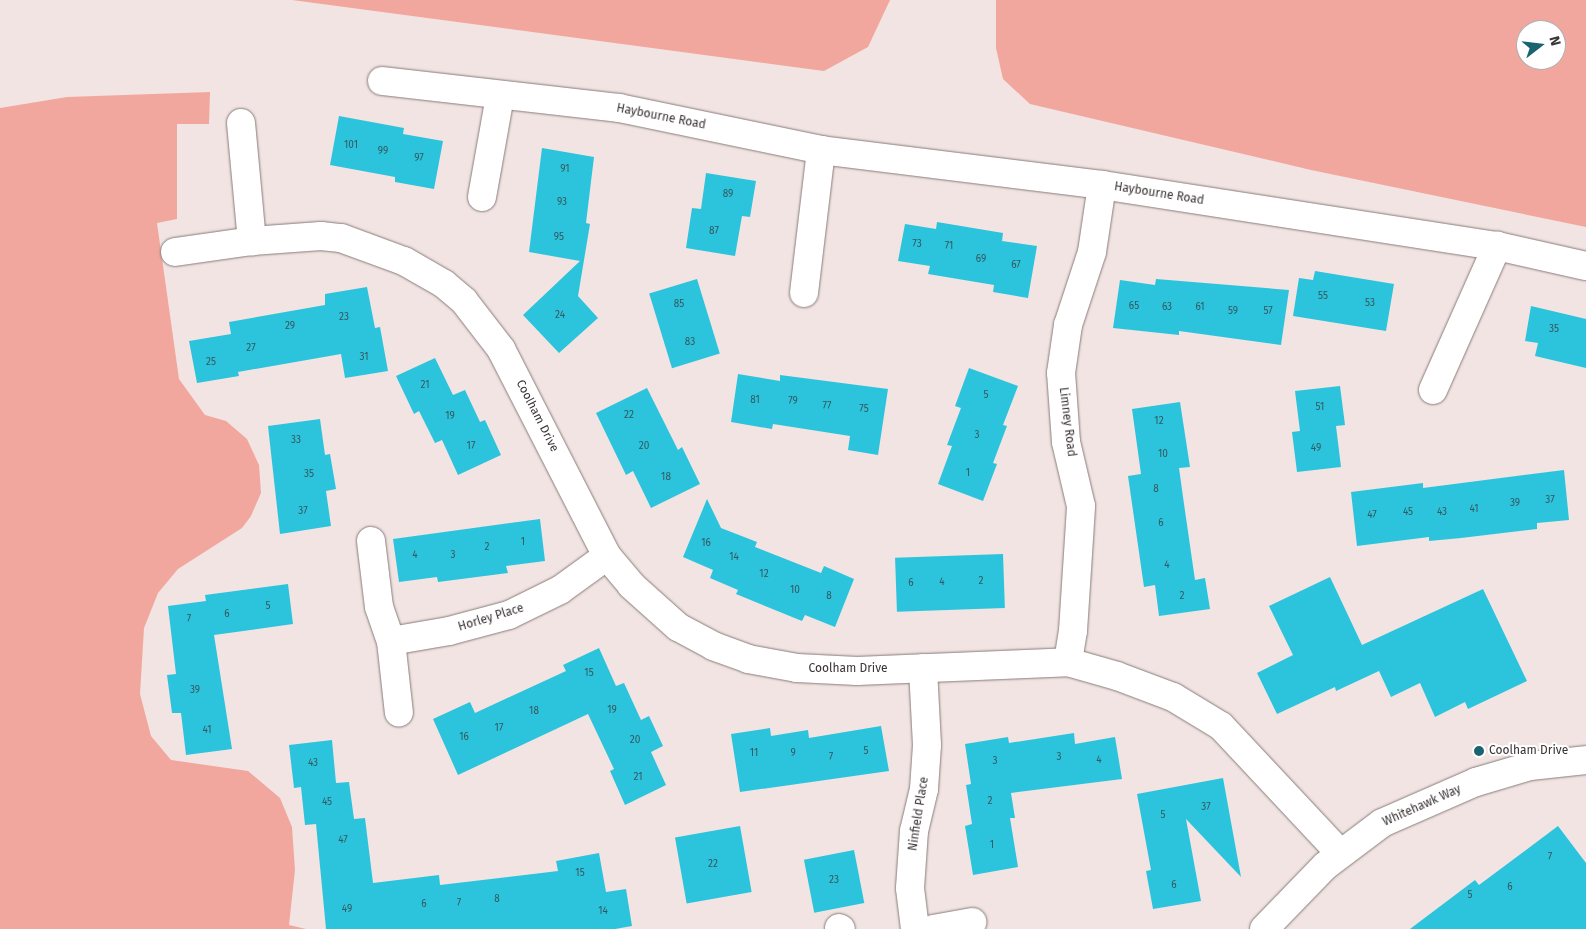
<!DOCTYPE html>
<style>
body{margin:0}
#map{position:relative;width:1586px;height:929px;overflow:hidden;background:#f1e4e2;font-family:"Fira Sans",sans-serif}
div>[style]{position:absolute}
.green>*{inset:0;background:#f2a79e}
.building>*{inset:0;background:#2cc4dc;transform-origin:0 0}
.roads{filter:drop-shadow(0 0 1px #887c7a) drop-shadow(0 0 1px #887c7a)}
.minor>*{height:28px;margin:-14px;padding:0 14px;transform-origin:14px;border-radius:14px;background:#fff}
.dots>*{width:14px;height:14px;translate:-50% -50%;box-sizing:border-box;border:2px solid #fff;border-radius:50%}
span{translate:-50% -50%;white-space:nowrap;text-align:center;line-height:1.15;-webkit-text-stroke:4px #fff;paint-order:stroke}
.number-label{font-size:10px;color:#36585e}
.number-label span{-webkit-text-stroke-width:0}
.street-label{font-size:12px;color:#3a3434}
.poi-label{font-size:12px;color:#3a3434}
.left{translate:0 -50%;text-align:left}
.north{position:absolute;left:1516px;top:20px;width:50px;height:50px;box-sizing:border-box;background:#fff;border:1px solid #b0aeae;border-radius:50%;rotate:74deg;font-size:14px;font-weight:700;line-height:20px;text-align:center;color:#3a3434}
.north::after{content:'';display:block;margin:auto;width:18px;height:22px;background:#1a6471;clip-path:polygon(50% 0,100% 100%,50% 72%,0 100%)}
</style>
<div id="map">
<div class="green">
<i style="clip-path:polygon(292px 0,890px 0,868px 47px,824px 71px)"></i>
<i style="clip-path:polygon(evenodd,996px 0,1586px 0,1586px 227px,1311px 170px,1030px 104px,1003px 79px,996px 48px,996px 0,1526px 30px,1556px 30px,1556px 60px,1526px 60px,1526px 30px)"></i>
<i style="clip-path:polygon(210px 92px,209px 124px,177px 124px,177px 219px,157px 223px,179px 379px,205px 415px,226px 421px,247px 439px,259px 465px,261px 493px,251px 516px,242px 528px,178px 569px,158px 593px,144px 628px,140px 694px,151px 736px,171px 760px,248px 771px,280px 798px,292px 827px,295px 870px,289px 925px,306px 929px,0 929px,0 108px,67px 97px)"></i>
</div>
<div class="building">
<i style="clip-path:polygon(339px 116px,404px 128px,403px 134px,443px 141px,434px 189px,395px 182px,395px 177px,330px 165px)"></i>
<i style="clip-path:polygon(542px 148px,594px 157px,586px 223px,590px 224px,578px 296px,598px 318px,559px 353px,523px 315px,580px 261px,529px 252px)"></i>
<i style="clip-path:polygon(706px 173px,756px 181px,750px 217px,742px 216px,735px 256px,686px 248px,692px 208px,701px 209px)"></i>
<i style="clip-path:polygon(937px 222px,1003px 233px,1002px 241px,1037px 246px,1028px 298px,993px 292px,994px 285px,928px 274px,930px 266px,898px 261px,905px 224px,936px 229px)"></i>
<i style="clip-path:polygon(1315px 271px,1394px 284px,1386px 331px,1293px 316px,1299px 278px,1313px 280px)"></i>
<i style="left:697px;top:279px;width:78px;height:50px;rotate:73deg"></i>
<i style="clip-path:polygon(1156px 279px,1289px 290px,1281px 345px,1179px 331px,1179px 335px,1113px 328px,1120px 280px,1155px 285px)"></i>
<i style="clip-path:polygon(367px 287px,375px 328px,380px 327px,388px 371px,345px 378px,341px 354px,238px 372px,239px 376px,197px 383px,189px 341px,231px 334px,229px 322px,325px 305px,325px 294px)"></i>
<i style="clip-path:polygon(1531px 306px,1586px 319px,1586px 368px,1535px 356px,1538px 343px,1525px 341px)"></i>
<i style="clip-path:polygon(435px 358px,453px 395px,465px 390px,480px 422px,485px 420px,501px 455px,458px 475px,442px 440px,435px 443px,419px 411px,414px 414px,396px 376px)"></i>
<i style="clip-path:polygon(969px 368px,1018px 386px,1003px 425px,1007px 426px,993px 463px,997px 464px,983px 501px,938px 484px,952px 446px,947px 445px,961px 408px,955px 406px)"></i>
<i style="clip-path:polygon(738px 374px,780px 381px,780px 375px,888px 389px,878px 455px,848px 450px,850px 436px,773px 424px,772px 429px,731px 422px)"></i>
<i style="clip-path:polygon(1340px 386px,1345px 425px,1336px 426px,1341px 467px,1297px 472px,1292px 432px,1300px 431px,1295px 391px)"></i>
<i style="clip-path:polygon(647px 388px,678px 450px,682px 447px,700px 484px,651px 508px,633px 471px,626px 475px,596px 413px)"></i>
<i style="clip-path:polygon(1180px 402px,1190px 467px,1179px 468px,1184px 504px,1195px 580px,1205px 578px,1210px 609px,1159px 616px,1155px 585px,1144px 587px,1128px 476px,1141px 474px,1132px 409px)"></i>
<i style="clip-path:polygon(320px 419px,325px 455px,330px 454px,336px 489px,326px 491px,331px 526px,280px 534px,268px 426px)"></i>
<i style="clip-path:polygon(1564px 470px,1569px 520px,1537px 523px,1537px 529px,1461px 538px,1429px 541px,1429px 537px,1357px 546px,1351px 492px,1423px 483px,1423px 488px)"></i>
<i style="clip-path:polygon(707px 499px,721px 528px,757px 542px,755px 547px,821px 573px,824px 566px,854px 579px,835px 627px,805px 615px,802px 621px,736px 594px,738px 590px,710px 578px,713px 570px,683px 557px)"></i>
<i style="clip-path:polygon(540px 519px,545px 561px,506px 566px,508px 573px,438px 582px,437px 577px,399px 582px,393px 539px)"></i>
<i style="left:1003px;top:554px;width:54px;height:108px;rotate:88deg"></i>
<i style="clip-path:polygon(1330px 577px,1362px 645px,1483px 589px,1527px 681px,1468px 709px,1465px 702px,1435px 717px,1420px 683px,1391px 697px,1379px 671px,1336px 691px,1335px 687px,1277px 714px,1257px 673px,1293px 655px,1269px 606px)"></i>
<i style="clip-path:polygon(288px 584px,293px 624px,214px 635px,232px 749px,186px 755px,181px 713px,172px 713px,167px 675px,176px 674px,168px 606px,206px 601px,205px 595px)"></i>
<i style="clip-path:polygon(599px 648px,616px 686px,624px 683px,641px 720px,649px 716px,663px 746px,651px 752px,666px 785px,625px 805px,610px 771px,614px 769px,588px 714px,458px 775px,433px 719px,470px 702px,475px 713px,566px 671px,563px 665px)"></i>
<i style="clip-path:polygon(881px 726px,889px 771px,740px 792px,731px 734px,770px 728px,771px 736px,808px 730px,809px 738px)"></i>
<i style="clip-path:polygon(1074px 733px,1075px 744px,1115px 737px,1122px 779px,1011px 793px,1015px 818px,1010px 818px,1018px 867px,973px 875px,965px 826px,972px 824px,966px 785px,971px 784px,965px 744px,1008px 737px,1009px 743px)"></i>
<i style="clip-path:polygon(332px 740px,336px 783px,349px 782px,354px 819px,365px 818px,373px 883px,439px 875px,440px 885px,558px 871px,556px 861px,599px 853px,606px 892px,626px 889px,632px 926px,615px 929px,326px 929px,316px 824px,305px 825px,301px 787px,294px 788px,289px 745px)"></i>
<i style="clip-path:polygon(1223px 778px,1241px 877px,1186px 819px,1201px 901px,1153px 909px,1146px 871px,1151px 870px,1137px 794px)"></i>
<i style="left:740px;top:826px;width:67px;height:66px;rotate:80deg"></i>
<i style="clip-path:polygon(1558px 826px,1586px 863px,1586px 929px,1410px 929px,1475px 880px,1479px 885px)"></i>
<i style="left:854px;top:850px;width:54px;height:51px;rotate:79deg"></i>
</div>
<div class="roads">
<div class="minor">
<i style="left:382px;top:81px;width:239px;rotate:6.5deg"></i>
<i style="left:619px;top:108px;width:206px;rotate:11.7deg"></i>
<i style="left:821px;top:150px;width:283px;rotate:7.1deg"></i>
<i style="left:1102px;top:185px;width:400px;rotate:8.8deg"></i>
<i style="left:1497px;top:246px;width:91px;rotate:12.7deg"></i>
<i style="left:241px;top:123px;width:119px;rotate:84.7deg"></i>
<i style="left:252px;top:241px;width:69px;rotate:-4.1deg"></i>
<i style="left:321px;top:236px;width:20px;rotate:6deg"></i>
<i style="left:341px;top:238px;width:67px;rotate:20.1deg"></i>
<i style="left:404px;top:261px;width:46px;rotate:29.9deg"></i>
<i style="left:444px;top:284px;width:26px;rotate:40deg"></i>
<i style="left:464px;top:301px;width:61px;rotate:52.4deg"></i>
<i style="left:501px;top:349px;width:233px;rotate:62.9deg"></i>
<i style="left:607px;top:556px;width:38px;rotate:50deg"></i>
<i style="left:631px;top:585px;width:63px;rotate:41.8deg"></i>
<i style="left:678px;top:627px;width:40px;rotate:28deg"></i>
<i style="left:713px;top:646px;width:37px;rotate:20deg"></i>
<i style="left:748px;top:659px;width:50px;rotate:10.4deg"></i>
<i style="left:797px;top:668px;width:60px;rotate:2.9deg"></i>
<i style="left:857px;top:671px;width:211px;rotate:-2.4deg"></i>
<i style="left:1068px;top:662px;width:51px;rotate:15.9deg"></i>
<i style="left:1117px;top:676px;width:60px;rotate:20.6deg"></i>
<i style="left:1173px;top:697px;width:56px;rotate:31.1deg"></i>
<i style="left:1221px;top:726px;width:174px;rotate:46.9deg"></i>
<i style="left:482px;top:197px;width:103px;rotate:-79.9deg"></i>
<i style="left:175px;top:252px;width:78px;rotate:-8.1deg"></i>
<i style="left:804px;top:293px;width:144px;rotate:-83.2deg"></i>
<i style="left:1433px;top:390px;width:158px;rotate:-66deg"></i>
<i style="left:371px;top:541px;width:66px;rotate:83.1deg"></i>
<i style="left:379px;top:607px;width:36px;rotate:71deg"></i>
<i style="left:391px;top:641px;width:72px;rotate:83.7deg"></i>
<i style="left:391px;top:641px;width:59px;rotate:-9.8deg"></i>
<i style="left:449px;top:631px;width:62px;rotate:-14.9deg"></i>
<i style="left:509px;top:615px;width:57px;rotate:-26.1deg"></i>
<i style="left:560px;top:590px;width:58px;rotate:-35.9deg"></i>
<i style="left:1068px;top:662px;width:31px;rotate:-81deg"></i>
<i style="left:1073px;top:631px;width:125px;rotate:-86.3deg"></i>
<i style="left:1081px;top:506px;width:66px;rotate:-103.2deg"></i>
<i style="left:1066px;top:442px;width:69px;rotate:-94.1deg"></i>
<i style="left:1061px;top:373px;width:49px;rotate:-81.7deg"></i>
<i style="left:1068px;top:325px;width:77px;rotate:-71.8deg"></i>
<i style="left:1092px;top:252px;width:68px;rotate:-81.5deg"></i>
<i style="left:839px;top:928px;width:2px;rotate:27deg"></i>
<i style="left:915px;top:929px;width:41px;rotate:-97deg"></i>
<i style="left:910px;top:888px;width:57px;rotate:-86deg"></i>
<i style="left:914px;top:831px;width:43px;rotate:-76.6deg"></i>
<i style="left:924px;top:789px;width:44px;rotate:-86.1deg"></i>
<i style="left:927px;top:745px;width:77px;rotate:-93deg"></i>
<i style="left:933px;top:929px;width:40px;rotate:-10deg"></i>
<i style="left:1264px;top:929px;width:88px;rotate:-45.9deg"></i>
<i style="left:1325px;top:866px;width:71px;rotate:-37deg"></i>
<i style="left:1382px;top:823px;width:103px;rotate:-23.6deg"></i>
<i style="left:1476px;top:782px;width:56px;rotate:-16.5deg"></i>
<i style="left:1530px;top:766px;width:56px;rotate:-6.1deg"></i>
</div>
</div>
<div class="dots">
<i style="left:1479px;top:751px;background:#1a6471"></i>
</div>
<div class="number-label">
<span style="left:351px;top:146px">101</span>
<span style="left:383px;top:152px">99</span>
<span style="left:419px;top:159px">97</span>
<span style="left:565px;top:170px">91</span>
<span style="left:728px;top:195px">89</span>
<span style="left:562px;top:203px">93</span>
<span style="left:714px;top:232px">87</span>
<span style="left:559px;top:238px">95</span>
<span style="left:917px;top:245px">73</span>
<span style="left:949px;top:247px">71</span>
<span style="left:981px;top:260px">69</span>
<span style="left:1016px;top:266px">67</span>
<span style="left:1323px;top:297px">55</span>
<span style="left:1370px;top:304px">53</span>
<span style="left:679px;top:305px">85</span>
<span style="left:1134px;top:307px">65</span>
<span style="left:1167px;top:308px">63</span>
<span style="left:1200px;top:308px">61</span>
<span style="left:1233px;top:312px">59</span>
<span style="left:1268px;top:312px">57</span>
<span style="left:560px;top:316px">24</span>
<span style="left:344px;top:318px">23</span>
<span style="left:290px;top:327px">29</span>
<span style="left:1554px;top:330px">35</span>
<span style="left:690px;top:343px">83</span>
<span style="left:251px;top:349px">27</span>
<span style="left:364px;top:358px">31</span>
<span style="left:211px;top:363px">25</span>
<span style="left:425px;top:386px">21</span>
<span style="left:986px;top:396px">5</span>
<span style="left:755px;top:401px">81</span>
<span style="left:793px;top:402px">79</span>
<span style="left:827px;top:407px">77</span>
<span style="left:1320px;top:408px">51</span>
<span style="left:864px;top:410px">75</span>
<span style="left:629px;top:416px">22</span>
<span style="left:450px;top:417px">19</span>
<span style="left:1159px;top:422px">12</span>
<span style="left:977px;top:436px">3</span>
<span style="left:296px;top:441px">33</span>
<span style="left:471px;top:447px">17</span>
<span style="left:644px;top:447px">20</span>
<span style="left:1316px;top:449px">49</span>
<span style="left:1163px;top:455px">10</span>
<span style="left:968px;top:474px">1</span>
<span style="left:309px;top:475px">35</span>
<span style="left:666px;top:478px">18</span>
<span style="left:1156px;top:490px">8</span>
<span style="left:1550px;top:501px">37</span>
<span style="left:1515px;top:504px">39</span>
<span style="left:1474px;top:510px">41</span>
<span style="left:303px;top:512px">37</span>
<span style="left:1408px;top:513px">45</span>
<span style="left:1442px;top:513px">43</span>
<span style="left:1372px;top:516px">47</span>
<span style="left:1161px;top:524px">6</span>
<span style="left:523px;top:543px">1</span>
<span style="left:706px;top:544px">16</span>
<span style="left:487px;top:548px">2</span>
<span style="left:415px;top:556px">4</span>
<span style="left:453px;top:556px">3</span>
<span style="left:734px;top:558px">14</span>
<span style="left:1167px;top:566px">4</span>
<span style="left:764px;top:575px">12</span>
<span style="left:981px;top:582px">2</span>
<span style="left:942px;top:583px">4</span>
<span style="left:911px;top:584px">6</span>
<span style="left:795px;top:591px">10</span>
<span style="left:829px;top:597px">8</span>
<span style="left:1182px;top:597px">2</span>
<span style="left:268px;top:607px">5</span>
<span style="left:227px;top:615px">6</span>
<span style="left:189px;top:620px">7</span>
<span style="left:589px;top:674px">15</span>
<span style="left:195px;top:691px">39</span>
<span style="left:612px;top:711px">19</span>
<span style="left:534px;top:712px">18</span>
<span style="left:499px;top:729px">17</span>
<span style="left:207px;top:731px">41</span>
<span style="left:464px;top:738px">16</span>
<span style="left:635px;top:741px">20</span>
<span style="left:866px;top:752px">5</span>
<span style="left:754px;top:754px">11</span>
<span style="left:793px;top:754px">9</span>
<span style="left:831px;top:758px">7</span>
<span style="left:1059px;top:758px">3</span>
<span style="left:1099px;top:761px">4</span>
<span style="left:995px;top:762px">3</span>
<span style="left:313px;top:764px">43</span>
<span style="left:638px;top:778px">21</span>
<span style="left:990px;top:802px">2</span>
<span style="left:327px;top:803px">45</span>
<span style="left:1206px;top:808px">37</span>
<span style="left:1163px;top:816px">5</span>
<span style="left:343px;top:841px">47</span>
<span style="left:992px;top:846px">1</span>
<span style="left:1550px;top:858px">7</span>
<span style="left:713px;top:865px">22</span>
<span style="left:580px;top:874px">15</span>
<span style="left:834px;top:881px">23</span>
<span style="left:1174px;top:886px">6</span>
<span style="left:1510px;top:888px">6</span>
<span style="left:1470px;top:896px">5</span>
<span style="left:497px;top:900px">8</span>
<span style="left:459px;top:904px">7</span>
<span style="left:424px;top:905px">6</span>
<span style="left:347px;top:910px">49</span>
<span style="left:603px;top:912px">14</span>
</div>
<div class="street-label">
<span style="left:661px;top:117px;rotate:11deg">Haybourne Road</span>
<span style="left:1159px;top:194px;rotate:9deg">Haybourne Road</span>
<span style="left:537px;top:416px;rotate:63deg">Coolham Drive</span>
<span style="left:1067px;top:422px;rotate:83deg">Limney Road</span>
<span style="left:491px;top:618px;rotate:-17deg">Horley Place</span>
<span style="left:848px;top:669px">Coolham Drive</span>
<span style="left:1422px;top:806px;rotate:-24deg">Whitehawk Way</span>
<span style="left:919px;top:814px;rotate:-81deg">Ninfield Place</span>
</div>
<div class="poi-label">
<span class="left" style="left:1489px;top:751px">Coolham Drive</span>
</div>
<div class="north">N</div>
</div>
